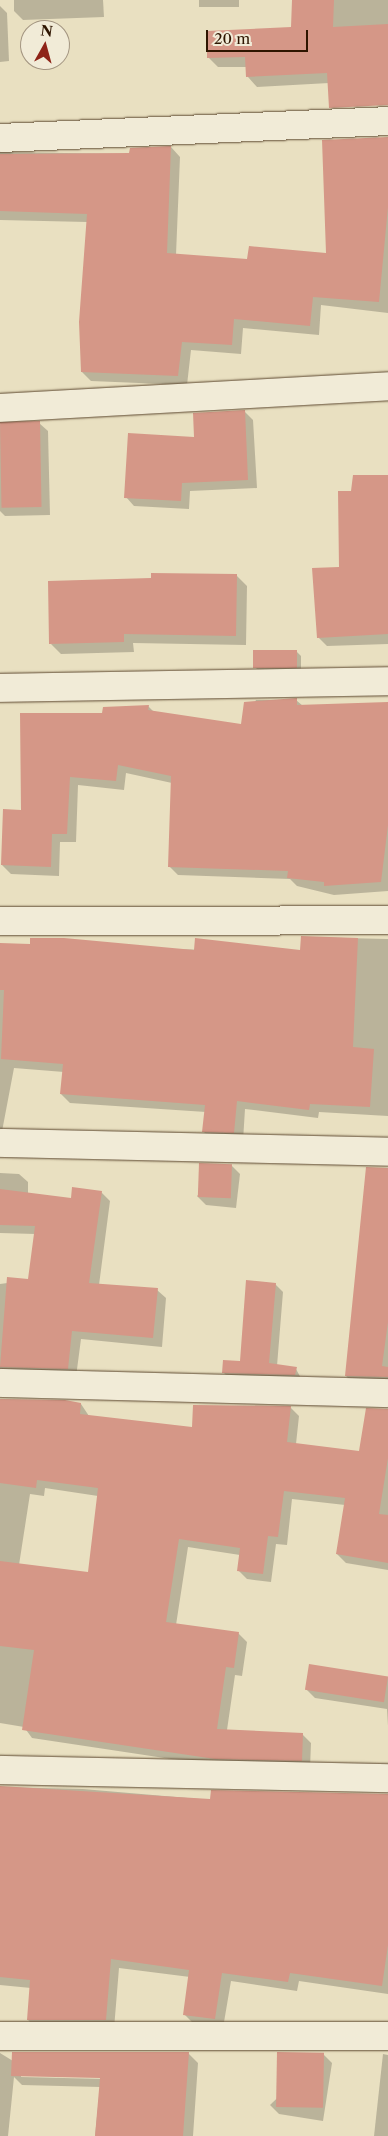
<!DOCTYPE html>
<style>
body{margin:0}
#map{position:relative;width:388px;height:2136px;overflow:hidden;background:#e9e0c1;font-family:"Libre Caslon Text",serif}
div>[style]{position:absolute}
.shadow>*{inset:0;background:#0003;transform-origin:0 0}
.building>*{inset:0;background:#d59787;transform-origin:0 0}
.roads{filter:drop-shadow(0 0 1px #5d4830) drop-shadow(0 0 1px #5d4830)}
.minor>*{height:28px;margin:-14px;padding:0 14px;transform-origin:14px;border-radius:14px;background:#f1ebd7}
span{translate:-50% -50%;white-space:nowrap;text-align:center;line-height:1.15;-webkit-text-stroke:4px #f1ebd7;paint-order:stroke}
.north{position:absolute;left:20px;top:20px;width:50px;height:50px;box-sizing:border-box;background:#f1ebd7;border:1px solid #a39581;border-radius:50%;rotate:7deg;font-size:14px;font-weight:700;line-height:20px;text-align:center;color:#2e1500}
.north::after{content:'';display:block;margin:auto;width:18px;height:22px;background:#8f2418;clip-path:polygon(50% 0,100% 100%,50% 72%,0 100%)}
.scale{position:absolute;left:206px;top:30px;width:102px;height:22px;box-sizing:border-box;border:2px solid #2e1500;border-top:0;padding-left:6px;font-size:15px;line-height:18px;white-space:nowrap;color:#2e1500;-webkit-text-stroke:4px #f1ebd7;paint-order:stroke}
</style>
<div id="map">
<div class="shadow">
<i style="clip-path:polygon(14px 0,103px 0,104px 17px,23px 20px,14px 11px)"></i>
<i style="left:199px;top:0;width:40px;height:7px"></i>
<i style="clip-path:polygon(293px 0,388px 0,388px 99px,329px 83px,257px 87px,248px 77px,247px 67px,218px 67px,208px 57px,293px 28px)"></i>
<i style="clip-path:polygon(0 6px,7px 13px,9px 61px,0 62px)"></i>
<i style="clip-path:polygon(388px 138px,388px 313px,321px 305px,319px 335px,243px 328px,241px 354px,191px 350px,187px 385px,91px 381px,82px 372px,87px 222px,0 220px,0 152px,131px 154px,171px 147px,180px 157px,176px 255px,249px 260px,327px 255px)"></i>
<i style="clip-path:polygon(245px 412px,253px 420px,257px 488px,190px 491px,189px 509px,134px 506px,126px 497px,196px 439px)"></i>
<i style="clip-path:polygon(39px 423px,48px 431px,50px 515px,5px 516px,0 511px,0 425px)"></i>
<i style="clip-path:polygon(388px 481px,388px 644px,327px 646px,318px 637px,341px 569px,353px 492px)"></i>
<i style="clip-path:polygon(237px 576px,247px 586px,246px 645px,133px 643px,134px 652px,61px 654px,51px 644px)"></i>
<i style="clip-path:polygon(296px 651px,301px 656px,301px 671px,260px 672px,255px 667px)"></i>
<i style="clip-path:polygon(256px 700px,296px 700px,303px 706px,388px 703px,388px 891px,334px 895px,297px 886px,290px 879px,178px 875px,169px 866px,172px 783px,126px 773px,124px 790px,78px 785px,76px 842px,60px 842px,59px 876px,11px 874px,2px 865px,22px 811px,103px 714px,148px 706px,154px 712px,242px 726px)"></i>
<i style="clip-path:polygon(302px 937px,388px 939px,388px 1116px,319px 1112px,318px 1118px,245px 1109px,243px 1141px,212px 1140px,204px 1132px,206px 1112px,70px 1103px,61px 1094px,64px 1072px,14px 1068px,0 1142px,0 945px,301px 952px)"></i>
<i style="clip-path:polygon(231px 1165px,240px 1174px,236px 1208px,206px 1205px,197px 1196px)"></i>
<i style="clip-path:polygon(0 1173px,19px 1174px,28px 1182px,28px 1194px,72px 1200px,101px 1192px,110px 1201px,99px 1285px,157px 1290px,166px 1298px,162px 1347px,81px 1339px,76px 1377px,8px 1376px,0 1369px,0 1284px,29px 1280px,35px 1234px,0 1233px)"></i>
<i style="clip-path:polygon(388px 1179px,388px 1385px,355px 1385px,346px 1376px)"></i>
<i style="clip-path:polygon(275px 1284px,283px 1292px,277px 1366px,296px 1369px,303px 1382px,231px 1380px,224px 1373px,241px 1363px)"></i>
<i style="clip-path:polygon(evenodd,0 1399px,65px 1402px,81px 1404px,89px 1416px,194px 1429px,290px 1407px,299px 1416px,296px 1444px,360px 1452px,388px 1413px,388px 1570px,346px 1563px,337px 1554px,345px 1505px,292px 1499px,287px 1545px,276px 1544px,271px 1582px,247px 1579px,238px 1570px,240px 1555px,188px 1547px,176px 1625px,238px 1633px,247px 1642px,242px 1676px,235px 1675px,227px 1730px,302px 1734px,311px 1743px,310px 1769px,224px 1767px,32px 1738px,24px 1727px,0 1723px,0 1399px,45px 1488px,98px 1496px,89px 1574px,19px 1565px,30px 1494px,44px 1496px,45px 1488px)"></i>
<i style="clip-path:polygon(388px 1677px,388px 1726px,387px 1709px,315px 1698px,306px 1689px)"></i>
<i style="clip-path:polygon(0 1787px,83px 1789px,211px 1800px,388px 1795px,388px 1994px,299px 1981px,297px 1991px,231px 1981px,223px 2028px,193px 2023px,184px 2014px,190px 1977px,119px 1968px,114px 2029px,37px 2029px,28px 2020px,31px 1988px,0 1985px)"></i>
<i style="clip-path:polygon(evenodd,0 2053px,13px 2061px,188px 2053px,198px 2063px,193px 2136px,95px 2136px,100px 2087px,22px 2085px,14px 2077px,8px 2136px,0 2136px,0 2053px,21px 2075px,106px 2077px,106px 2079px,21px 2077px,21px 2075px)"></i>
<i style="clip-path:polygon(323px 2054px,332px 2063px,323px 2121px,279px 2114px,270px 2105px)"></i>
<i style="clip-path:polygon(383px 2054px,388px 2055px,388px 2136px,374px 2136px)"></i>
</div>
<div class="building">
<i style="clip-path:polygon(292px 0,334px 0,333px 27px,388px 24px,388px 105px,329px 108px,327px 73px,246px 77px,245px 57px,207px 58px,207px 31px,291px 27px)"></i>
<i style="clip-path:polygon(388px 137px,388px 207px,379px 302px,313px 297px,310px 326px,234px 319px,232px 345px,182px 342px,178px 376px,81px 372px,79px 322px,87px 214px,0 211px,0 154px,129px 153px,130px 148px,171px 146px,167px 253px,247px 259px,249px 246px,326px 253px,322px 140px)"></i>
<i style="clip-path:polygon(245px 410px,248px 480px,182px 483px,181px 501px,124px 498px,128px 433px,194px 437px,193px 413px)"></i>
<i style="left:40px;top:421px;width:86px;height:40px;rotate:89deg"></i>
<i style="clip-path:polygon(353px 475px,388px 475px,388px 634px,317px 638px,312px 568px,339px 567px,338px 491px,351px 491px)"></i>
<i style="clip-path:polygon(151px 573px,237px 574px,236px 636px,124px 634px,124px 642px,49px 644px,48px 581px,151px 578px)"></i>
<i style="left:253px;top:650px;width:44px;height:18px"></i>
<i style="clip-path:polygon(297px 698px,297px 705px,388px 702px,388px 825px,381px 882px,324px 886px,324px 882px,287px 878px,288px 871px,168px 867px,171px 776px,118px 765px,116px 781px,70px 777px,67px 834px,52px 834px,51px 867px,1px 865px,3px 809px,21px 810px,20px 713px,102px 713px,103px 707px,149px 705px,148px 710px,241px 724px,244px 702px)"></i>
<i style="clip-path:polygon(301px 936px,358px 938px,353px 1047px,374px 1049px,370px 1107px,310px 1104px,309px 1110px,237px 1101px,234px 1133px,202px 1132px,205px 1105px,60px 1094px,63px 1064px,1px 1059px,4px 990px,0 990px,0 943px,30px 944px,30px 938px,64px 938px,194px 950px,195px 938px,300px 950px)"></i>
<i style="left:199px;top:1163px;width:33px;height:34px;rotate:2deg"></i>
<i style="clip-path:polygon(366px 1167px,388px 1168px,388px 1322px,382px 1366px,388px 1367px,388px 1377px,345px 1376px)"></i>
<i style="clip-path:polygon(72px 1187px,102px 1191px,89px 1283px,158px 1288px,153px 1338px,72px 1331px,68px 1369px,0 1367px,7px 1277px,28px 1279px,35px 1226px,0 1225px,0 1189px,71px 1198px)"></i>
<i style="clip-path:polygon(246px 1280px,276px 1283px,269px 1363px,297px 1367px,295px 1375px,222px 1373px,223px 1360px,240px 1361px)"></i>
<i style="clip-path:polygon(0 1399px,65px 1400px,81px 1403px,80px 1414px,192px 1427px,193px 1405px,291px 1406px,287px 1442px,359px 1451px,366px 1408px,388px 1409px,388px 1458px,379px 1514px,388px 1515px,388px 1563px,336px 1554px,345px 1498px,284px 1491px,278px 1537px,268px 1536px,263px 1574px,237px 1571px,240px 1548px,179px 1539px,166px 1622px,239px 1632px,234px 1668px,226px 1667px,217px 1729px,303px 1733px,302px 1761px,215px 1759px,22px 1730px,34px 1650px,0 1646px,0 1561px,88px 1572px,98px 1488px,37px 1480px,36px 1488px,0 1483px)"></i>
<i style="left:309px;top:1664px;width:80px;height:26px;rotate:9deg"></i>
<i style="clip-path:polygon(0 1786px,210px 1799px,211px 1790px,388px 1794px,388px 1945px,382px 1986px,290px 1973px,288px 1982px,222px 1973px,215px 2019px,183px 2015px,189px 1970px,111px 1959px,106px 2020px,27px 2020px,30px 1980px,0 1977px)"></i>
<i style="clip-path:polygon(12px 2052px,189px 2052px,183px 2136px,95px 2136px,100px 2078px,11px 2076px)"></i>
<i style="left:277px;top:2052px;width:47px;height:55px;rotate:1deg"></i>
</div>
<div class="roads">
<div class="minor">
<i style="left:0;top:138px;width:388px;rotate:-2.5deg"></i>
<i style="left:0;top:408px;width:389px;rotate:-3.2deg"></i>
<i style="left:0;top:688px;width:388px;rotate:-1deg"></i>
<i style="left:0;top:921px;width:388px;rotate:-0.1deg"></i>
<i style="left:0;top:1143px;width:388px;rotate:1.3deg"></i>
<i style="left:0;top:1383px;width:388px;rotate:1.5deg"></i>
<i style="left:0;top:1770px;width:388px;rotate:1.2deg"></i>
<i style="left:0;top:2036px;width:388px"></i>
</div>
</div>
<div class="north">N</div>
<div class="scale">20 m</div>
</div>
